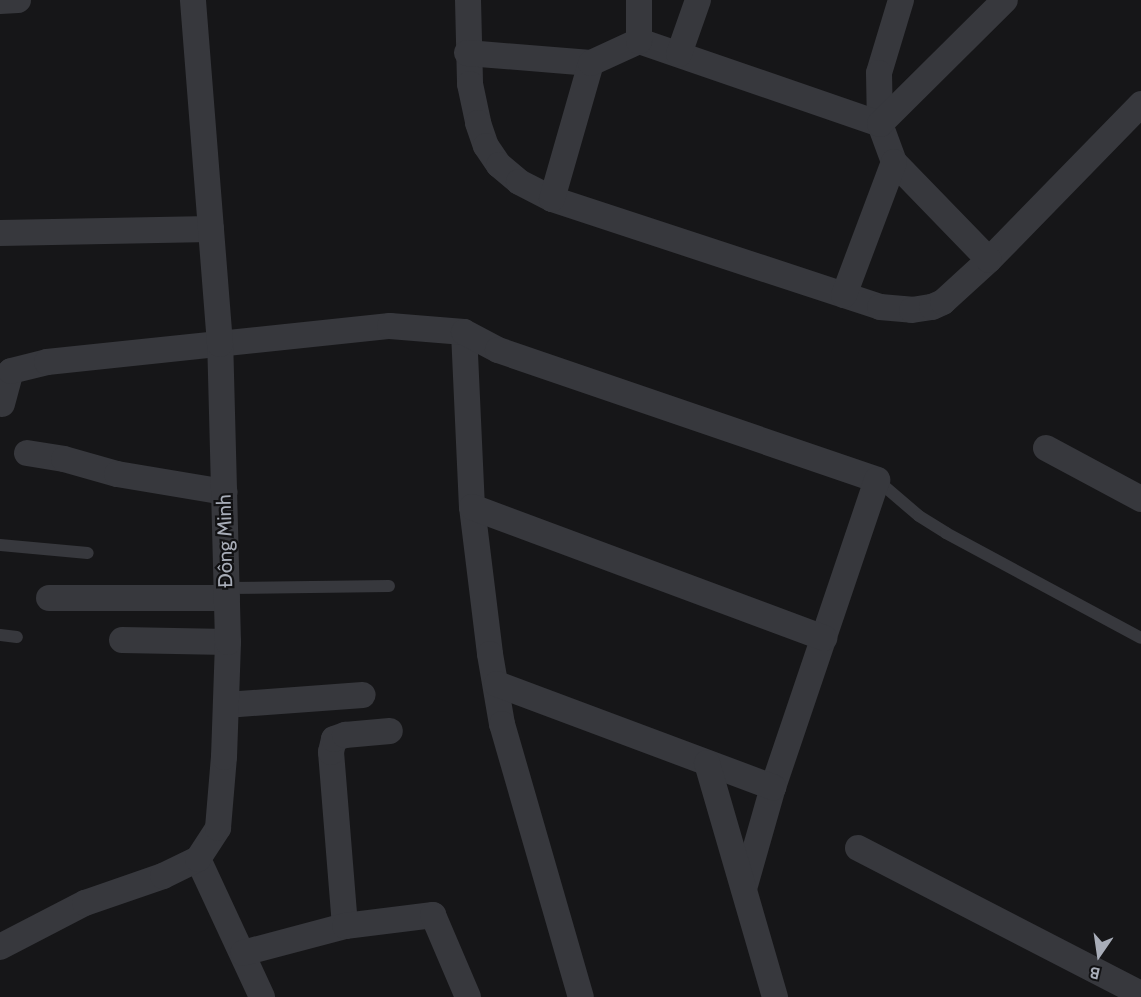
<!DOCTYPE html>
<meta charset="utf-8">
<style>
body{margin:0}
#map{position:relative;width:1141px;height:997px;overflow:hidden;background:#161618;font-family:Cabin,sans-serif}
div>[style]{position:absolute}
.service>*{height:12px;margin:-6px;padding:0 6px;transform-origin:6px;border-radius:6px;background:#37383d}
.minor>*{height:26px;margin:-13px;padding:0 13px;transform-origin:13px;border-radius:13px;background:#37383d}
span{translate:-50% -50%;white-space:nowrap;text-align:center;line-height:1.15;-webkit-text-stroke:4.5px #111113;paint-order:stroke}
.street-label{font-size:20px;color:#a8adb8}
.north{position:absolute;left:1069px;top:925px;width:60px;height:60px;-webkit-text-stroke:4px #111113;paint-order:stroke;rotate:193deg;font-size:16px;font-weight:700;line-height:24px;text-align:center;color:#a8adb8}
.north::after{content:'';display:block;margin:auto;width:21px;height:27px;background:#a8adb8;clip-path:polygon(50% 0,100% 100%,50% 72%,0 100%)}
</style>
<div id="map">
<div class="service">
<i style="left:877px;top:480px;width:55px;rotate:40.6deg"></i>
<i style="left:919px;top:516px;width:32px;rotate:32deg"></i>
<i style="left:946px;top:533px;width:221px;rotate:28.3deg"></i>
<i style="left:0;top:545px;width:88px;rotate:5.2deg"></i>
<i style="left:226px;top:588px;width:163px;rotate:-0.7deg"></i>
<i style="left:0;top:635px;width:17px;rotate:7deg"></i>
</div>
<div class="minor">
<i style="left:468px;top:0;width:84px;rotate:88.6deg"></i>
<i style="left:470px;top:84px;width:40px;rotate:78deg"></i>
<i style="left:478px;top:123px;width:24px;rotate:71deg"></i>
<i style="left:486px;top:146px;width:23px;rotate:56deg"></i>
<i style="left:499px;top:165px;width:26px;rotate:40deg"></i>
<i style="left:519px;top:182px;width:37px;rotate:27deg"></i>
<i style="left:552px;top:199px;width:345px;rotate:18.2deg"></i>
<i style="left:880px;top:307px;width:32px;rotate:5deg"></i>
<i style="left:912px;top:310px;width:20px;rotate:-9deg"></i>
<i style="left:932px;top:307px;width:12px;rotate:-24deg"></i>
<i style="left:943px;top:302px;width:62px;rotate:-42.4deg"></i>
<i style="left:989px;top:260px;width:218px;rotate:-45.7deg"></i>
<i style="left:901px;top:0;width:76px;rotate:106.8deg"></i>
<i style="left:879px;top:73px;width:51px;rotate:88.9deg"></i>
<i style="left:880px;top:124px;width:40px;rotate:69.8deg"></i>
<i style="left:894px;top:162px;width:136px;rotate:45.9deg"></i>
<i style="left:0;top:1px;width:18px;rotate:-3deg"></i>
<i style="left:639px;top:41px;width:255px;rotate:19deg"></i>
<i style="left:880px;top:124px;width:176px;rotate:-44.8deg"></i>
<i style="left:467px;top:53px;width:124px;rotate:4.6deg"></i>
<i style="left:679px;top:54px;width:57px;rotate:-70.6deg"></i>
<i style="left:552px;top:199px;width:141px;rotate:-74deg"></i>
<i style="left:591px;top:63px;width:53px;rotate:-24.6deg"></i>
<i style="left:639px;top:41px;width:41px;rotate:-90deg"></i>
<i style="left:0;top:233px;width:211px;rotate:-1.1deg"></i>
<i style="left:844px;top:295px;width:142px;rotate:-69.4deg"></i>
<i style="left:464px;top:332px;width:175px;rotate:87.4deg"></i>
<i style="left:472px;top:507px;width:148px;rotate:83deg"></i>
<i style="left:490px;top:654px;width:71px;rotate:80.3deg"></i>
<i style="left:502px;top:724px;width:284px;rotate:73.9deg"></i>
<i style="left:2px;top:404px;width:34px;rotate:-75deg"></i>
<i style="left:11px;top:371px;width:37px;rotate:-14deg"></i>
<i style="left:47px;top:362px;width:345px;rotate:-6deg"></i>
<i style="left:390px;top:326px;width:74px;rotate:4.6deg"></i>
<i style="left:464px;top:332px;width:38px;rotate:28deg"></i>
<i style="left:498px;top:350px;width:401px;rotate:18.9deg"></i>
<i style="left:877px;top:480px;width:324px;rotate:108.7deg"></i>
<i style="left:773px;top:787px;width:106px;rotate:105.9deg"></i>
<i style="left:1046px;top:448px;width:108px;rotate:28.2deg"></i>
<i style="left:27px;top:453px;width:37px;rotate:9deg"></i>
<i style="left:64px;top:459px;width:55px;rotate:15.8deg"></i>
<i style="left:117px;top:474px;width:109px;rotate:9.5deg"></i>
<i style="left:472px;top:507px;width:376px;rotate:20.4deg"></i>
<i style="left:49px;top:598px;width:178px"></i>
<i style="left:122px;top:640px;width:106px;rotate:1.1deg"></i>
<i style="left:497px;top:684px;width:295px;rotate:20.5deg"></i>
<i style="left:226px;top:705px;width:137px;rotate:-4.2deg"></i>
<i style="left:707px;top:763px;width:244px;rotate:73.8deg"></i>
<i style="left:858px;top:848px;width:318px;rotate:27.3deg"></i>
<i style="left:198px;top:859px;width:152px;rotate:65.1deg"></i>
<i style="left:345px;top:926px;width:175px;rotate:-94.6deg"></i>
<i style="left:331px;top:752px;width:13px;rotate:-77deg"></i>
<i style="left:334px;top:739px;width:12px;rotate:-20deg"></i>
<i style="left:345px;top:735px;width:45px;rotate:-5.1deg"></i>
<i style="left:0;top:947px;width:96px;rotate:-27.4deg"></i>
<i style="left:85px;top:903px;width:83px;rotate:-19.1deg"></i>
<i style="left:163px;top:876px;width:39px;rotate:-26deg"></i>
<i style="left:198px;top:859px;width:37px;rotate:-57deg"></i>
<i style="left:218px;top:828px;width:71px;rotate:-85.2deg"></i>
<i style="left:224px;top:757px;width:115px;rotate:-88deg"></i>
<i style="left:228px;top:642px;width:298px;rotate:-91.5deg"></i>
<i style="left:220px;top:344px;width:345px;rotate:-94.5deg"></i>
<i style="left:243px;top:953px;width:106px;rotate:-14.8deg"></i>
<i style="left:345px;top:926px;width:89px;rotate:-7.1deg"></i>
<i style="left:433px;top:915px;width:89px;rotate:66.9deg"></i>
</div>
<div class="street-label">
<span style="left:225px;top:541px;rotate:-91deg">Đông Minh</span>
</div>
<div class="north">B</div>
</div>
